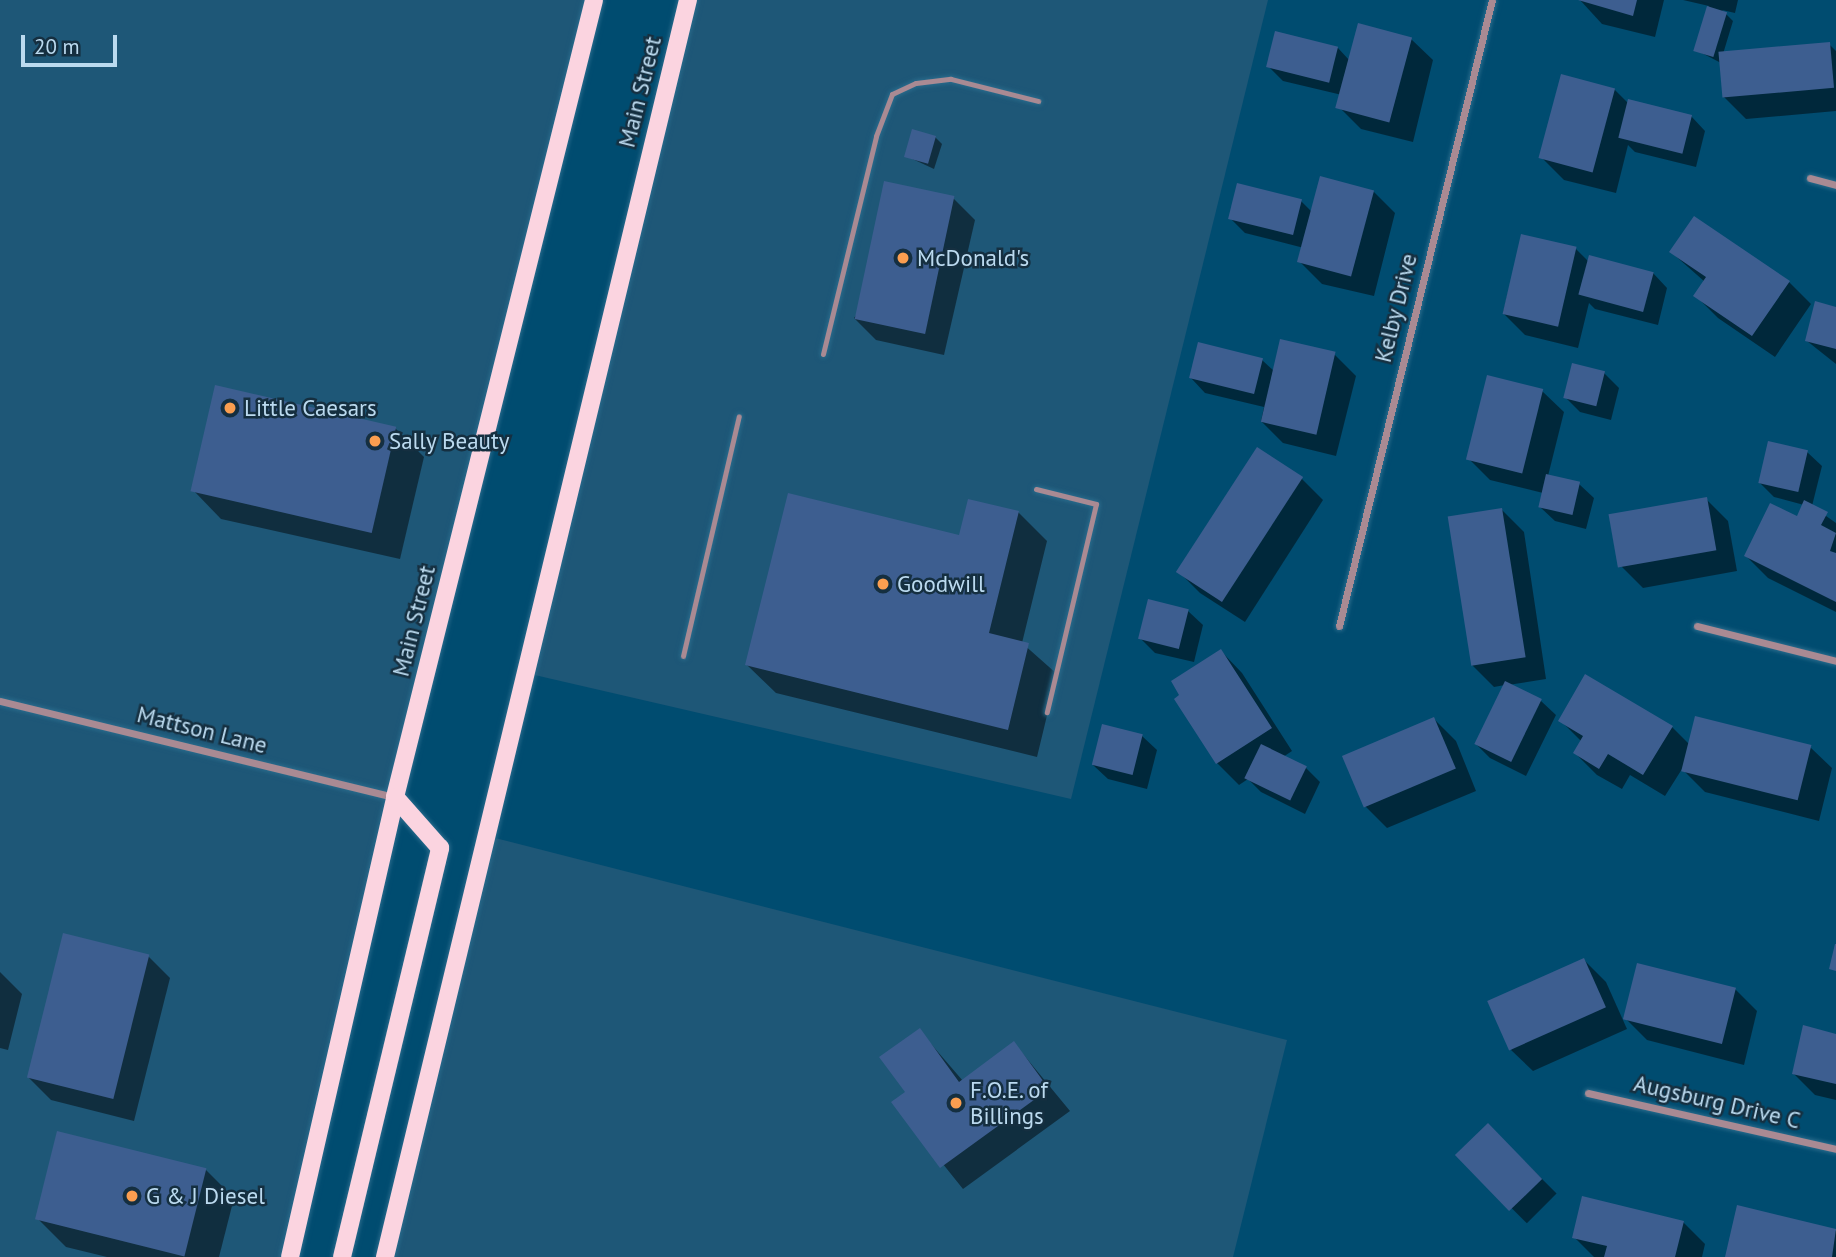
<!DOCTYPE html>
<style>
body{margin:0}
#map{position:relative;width:1836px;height:1257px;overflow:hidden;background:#004c70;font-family:"PT Sans",sans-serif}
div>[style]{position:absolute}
.built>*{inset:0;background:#1e5777}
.shadow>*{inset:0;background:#0007;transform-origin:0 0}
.building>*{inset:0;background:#3d5e90;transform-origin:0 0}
.roads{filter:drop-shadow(0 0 2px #296b8c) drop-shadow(0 0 2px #296b8c)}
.service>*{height:5px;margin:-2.5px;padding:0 2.5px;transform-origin:2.5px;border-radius:2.5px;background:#a98a93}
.minor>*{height:7px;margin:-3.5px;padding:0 3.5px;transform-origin:3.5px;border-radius:3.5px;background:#a98a93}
.primary>*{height:18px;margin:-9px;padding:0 9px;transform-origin:9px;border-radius:9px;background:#fbd4e0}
.dots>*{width:19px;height:19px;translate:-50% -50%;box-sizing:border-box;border:4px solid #152f40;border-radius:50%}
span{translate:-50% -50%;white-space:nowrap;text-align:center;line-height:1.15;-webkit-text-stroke:5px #152f40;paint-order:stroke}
.street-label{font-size:23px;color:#bbdaef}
.poi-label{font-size:23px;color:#bbdaef}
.left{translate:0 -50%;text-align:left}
.scale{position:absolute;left:21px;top:35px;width:96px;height:32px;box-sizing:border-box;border:4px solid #bbdaef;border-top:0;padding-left:9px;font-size:21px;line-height:24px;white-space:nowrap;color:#bbdaef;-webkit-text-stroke:5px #152f40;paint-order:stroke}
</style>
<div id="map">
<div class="built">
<i style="clip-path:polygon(0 0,591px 0,290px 1257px,0 1257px)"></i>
<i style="clip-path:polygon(688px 0,1268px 0,1071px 799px,526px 673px)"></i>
<i style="clip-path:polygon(487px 836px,1287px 1040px,1233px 1257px,385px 1257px)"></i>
</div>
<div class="shadow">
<i style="clip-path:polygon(1580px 0,1664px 0,1655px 37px,1602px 24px)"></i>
<i style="clip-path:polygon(1683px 0,1738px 0,1735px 13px,1722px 10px,1733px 21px,1723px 54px,1829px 44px,1836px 51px,1836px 111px,1746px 119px,1724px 97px,1721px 63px,1696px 50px,1709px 6px)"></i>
<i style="clip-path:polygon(1411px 39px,1433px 60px,1413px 142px,1361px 129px,1339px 107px,1342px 95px,1283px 81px,1268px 66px,1338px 48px,1350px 61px)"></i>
<i style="clip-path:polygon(1614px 89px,1628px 103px,1691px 116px,1705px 131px,1696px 167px,1635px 152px,1628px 145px,1616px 193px,1564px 180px,1542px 158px)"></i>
<i style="clip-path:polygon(935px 137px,942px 144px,934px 169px,906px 156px)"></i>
<i style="clip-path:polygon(1373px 191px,1395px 213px,1374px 296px,1322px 284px,1300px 262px,1304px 248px,1245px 233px,1230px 218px,1301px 201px,1312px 212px)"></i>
<i style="clip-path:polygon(953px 198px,975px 220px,944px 355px,876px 340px,854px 318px)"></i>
<i style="clip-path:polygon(1522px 236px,1576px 249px,1589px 262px,1653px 273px,1667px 288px,1658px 325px,1595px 309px,1589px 303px,1578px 348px,1525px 335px,1503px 313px)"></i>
<i style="clip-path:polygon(1671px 252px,1789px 282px,1811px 304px,1775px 357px,1718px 318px,1696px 296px,1705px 282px)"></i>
<i style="clip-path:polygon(1836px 309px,1836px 364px,1807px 341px)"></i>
<i style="clip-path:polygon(1334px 354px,1356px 376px,1336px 456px,1283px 443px,1261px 421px,1264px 407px,1205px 393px,1191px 378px,1262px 360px,1274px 371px)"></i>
<i style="clip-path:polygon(1604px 373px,1619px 388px,1611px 420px,1580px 412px,1565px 397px)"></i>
<i style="clip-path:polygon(1542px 391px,1564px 412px,1548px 476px,1579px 484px,1594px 498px,1586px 529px,1555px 521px,1540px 507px,1543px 493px,1490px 480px,1468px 458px)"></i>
<i style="clip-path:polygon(395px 428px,424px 457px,400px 559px,221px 519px,193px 490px)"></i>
<i style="clip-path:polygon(1807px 452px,1822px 466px,1812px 506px,1836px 523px,1836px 612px,1768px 578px,1746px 556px,1798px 518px,1804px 505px,1774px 497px,1760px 483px)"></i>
<i style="clip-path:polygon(1301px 478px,1323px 500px,1245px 622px,1200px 593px,1178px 571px)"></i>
<i style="clip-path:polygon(1706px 499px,1728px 521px,1737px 571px,1643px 588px,1621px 566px)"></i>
<i style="clip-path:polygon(1502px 510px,1524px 532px,1546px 679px,1508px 685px,1541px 701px,1556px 715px,1526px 776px,1490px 758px,1476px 744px,1505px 685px,1494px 687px,1472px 665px)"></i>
<i style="clip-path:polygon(1018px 512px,1047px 541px,1022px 643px,1057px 674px,1037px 757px,776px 693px,747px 665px,961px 537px)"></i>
<i style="clip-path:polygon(1188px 611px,1203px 625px,1194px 662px,1155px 653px,1140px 638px)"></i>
<i style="clip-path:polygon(1221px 651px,1242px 673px,1292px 751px,1283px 757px,1306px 768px,1320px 782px,1305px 814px,1261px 792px,1248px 779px,1239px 785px,1217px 763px)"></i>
<i style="clip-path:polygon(1434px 719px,1456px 741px,1476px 791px,1387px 828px,1365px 806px)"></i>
<i style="clip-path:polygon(1560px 720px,1672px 727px,1690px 745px,1810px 747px,1832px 768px,1819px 821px,1705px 792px,1682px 769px,1665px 796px,1630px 775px,1622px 789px,1597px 775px,1575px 753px,1582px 742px)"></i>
<i style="clip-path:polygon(1142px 736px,1157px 750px,1147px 789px,1108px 779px,1093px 765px)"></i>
<i style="clip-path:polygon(148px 956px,170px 978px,134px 1121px,51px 1100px,29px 1078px)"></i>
<i style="clip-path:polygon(1584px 960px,1606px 982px,1627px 1029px,1533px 1071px,1511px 1050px)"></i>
<i style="clip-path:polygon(0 972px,22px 994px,8px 1050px,0 1048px)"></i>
<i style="clip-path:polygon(1735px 989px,1757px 1011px,1744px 1065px,1647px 1040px,1625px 1018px)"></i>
<i style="clip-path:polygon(919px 1030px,963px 1081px,1014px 1043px,1070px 1111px,963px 1189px,894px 1103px,907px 1093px)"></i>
<i style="clip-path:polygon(1836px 1035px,1836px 1100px,1815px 1095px,1793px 1073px)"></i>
<i style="left:1488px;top:1125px;width:97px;height:42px;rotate:45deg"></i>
<i style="clip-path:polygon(205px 1169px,234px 1198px,219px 1257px,107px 1257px,66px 1247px,37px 1218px)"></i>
<i style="clip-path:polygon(1738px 1207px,1836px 1231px,1836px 1257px,1728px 1257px)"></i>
<i style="clip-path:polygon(1683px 1222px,1705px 1244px,1702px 1257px,1594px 1257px,1574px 1237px)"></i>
</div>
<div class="building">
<i style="clip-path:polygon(1578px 0,1637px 0,1633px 16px)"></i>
<i style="left:1707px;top:6px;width:21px;height:47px;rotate:17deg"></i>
<i style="left:1358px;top:23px;width:56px;height:88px;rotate:15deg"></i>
<i style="left:1275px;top:31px;width:65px;height:37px;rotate:14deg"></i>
<i style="left:1830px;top:42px;width:46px;height:112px;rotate:85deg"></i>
<i style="left:1561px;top:74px;width:56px;height:87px;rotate:15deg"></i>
<i style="left:1628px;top:99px;width:66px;height:40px;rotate:14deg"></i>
<i style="left:912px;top:129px;width:25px;height:29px;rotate:16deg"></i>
<i style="left:1320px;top:176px;width:56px;height:89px;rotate:15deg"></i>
<i style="left:884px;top:181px;width:72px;height:141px;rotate:12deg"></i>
<i style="left:1237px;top:183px;width:67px;height:37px;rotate:14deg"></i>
<i style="clip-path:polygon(1694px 216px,1790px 281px,1752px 336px,1693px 296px,1706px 277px,1669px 252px)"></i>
<i style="left:1521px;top:234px;width:57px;height:82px;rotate:13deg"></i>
<i style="left:1589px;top:255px;width:67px;height:41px;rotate:15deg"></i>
<i style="clip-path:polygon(1815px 301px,1836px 307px,1836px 349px,1805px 341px)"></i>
<i style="left:1280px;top:339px;width:57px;height:85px;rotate:13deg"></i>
<i style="left:1198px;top:342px;width:67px;height:37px;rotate:14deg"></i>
<i style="left:1572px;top:363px;width:34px;height:36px;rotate:14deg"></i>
<i style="left:1487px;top:375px;width:58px;height:87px;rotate:14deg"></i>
<i style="left:215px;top:385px;width:186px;height:109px;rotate:13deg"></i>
<i style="left:1768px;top:441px;width:41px;height:43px;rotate:13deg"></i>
<i style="left:1257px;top:447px;width:55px;height:149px;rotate:33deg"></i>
<i style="left:1546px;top:474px;width:35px;height:34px;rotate:13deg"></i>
<i style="clip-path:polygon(788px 493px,959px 535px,968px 499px,1019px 511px,989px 633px,1029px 643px,1008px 730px,745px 665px)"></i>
<i style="left:1707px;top:497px;width:54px;height:100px;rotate:80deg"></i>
<i style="clip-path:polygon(1804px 500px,1828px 512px,1821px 525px,1836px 533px,1830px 551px,1836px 553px,1836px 602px,1744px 556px,1770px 503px,1797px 516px)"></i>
<i style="left:1502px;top:508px;width:151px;height:55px;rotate:81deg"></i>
<i style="left:1148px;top:599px;width:42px;height:41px;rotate:14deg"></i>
<i style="clip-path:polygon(1221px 649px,1272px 728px,1216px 764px,1174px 699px,1179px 695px,1171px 681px)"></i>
<i style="clip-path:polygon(1585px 674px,1673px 726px,1643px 775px,1608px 754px,1599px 769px,1573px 753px,1583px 736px,1558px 721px)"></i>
<i style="left:1505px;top:681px;width:41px;height:70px;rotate:26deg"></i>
<i style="left:1695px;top:716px;width:120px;height:57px;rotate:14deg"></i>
<i style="left:1434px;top:717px;width:56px;height:100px;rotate:67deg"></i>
<i style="left:1102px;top:724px;width:42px;height:42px;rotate:14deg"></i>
<i style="left:1261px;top:744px;width:51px;height:38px;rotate:26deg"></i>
<i style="left:63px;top:933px;width:89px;height:149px;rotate:14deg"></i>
<i style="clip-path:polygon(1835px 944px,1836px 944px,1836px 971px,1829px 969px)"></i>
<i style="left:1584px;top:958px;width:54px;height:106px;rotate:66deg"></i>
<i style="left:1637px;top:963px;width:102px;height:58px;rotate:14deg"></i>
<i style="clip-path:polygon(1803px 1025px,1836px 1034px,1836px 1084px,1792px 1074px)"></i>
<i style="clip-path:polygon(920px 1028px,959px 1082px,1014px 1041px,1049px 1089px,940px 1168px,891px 1102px,905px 1092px,879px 1057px)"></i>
<i style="left:1488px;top:1123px;width:78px;height:46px;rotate:46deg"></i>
<i style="left:57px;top:1131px;width:154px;height:91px;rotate:14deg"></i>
<i style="clip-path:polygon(1582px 1196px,1684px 1221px,1675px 1257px,1604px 1257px,1607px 1246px,1572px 1238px)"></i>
<i style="clip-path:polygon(1737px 1205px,1836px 1229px,1832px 1257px,1725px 1257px)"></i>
</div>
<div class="roads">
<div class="service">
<i style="left:823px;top:354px;width:224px;rotate:-76.3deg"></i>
<i style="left:876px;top:136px;width:45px;rotate:-69.1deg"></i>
<i style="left:892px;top:94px;width:26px;rotate:-25deg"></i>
<i style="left:916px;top:83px;width:35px;rotate:-7deg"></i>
<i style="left:951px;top:79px;width:90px;rotate:14.2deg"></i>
<i style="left:1036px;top:489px;width:62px;rotate:14deg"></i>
<i style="left:1096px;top:504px;width:214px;rotate:103.3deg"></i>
<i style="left:683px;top:656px;width:246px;rotate:-76.9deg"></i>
</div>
<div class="minor">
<i style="left:1810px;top:178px;width:27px;rotate:15deg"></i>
<i style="left:1339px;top:626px;width:644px;rotate:-76.27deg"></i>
<i style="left:1697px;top:626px;width:143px;rotate:14.1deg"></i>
<i style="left:0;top:701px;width:406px;rotate:13.7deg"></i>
<i style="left:1588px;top:1093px;width:254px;rotate:12.7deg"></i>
</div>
<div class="primary">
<i style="left:290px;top:1257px;width:472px;rotate:-77.1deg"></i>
<i style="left:395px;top:797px;width:821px;rotate:-75.98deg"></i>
<i style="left:342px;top:1257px;width:421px;rotate:-76.5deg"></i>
<i style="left:440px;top:848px;width:68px;rotate:-131.4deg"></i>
<i style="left:385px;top:1257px;width:1293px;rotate:-76.45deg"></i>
</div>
</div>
<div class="dots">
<i style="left:903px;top:258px;background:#fb9e50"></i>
<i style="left:230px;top:408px;background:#fb9e50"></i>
<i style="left:375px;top:441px;background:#fb9e50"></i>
<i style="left:883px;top:584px;background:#fb9e50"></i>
<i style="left:956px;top:1103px;background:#fb9e50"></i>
<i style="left:132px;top:1196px;background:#fb9e50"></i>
</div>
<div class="street-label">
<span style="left:640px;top:92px;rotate:-76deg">Main Street</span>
<span style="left:1396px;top:308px;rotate:-76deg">Kelby Drive</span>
<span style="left:414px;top:621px;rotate:-76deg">Main Street</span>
<span style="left:202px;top:730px;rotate:14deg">Mattson Lane</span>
<span style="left:1717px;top:1102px;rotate:13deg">Augsburg Drive C</span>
</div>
<div class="poi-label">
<span class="left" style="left:917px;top:258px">McDonald's</span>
<span class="left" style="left:244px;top:408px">Little Caesars</span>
<span class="left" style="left:389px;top:441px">Sally Beauty</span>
<span class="left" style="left:897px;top:584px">Goodwill</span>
<span class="left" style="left:970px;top:1103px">F.O.E. of<br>Billings</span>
<span class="left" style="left:146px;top:1196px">G &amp; J Diesel</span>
</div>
<div class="scale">20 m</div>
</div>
